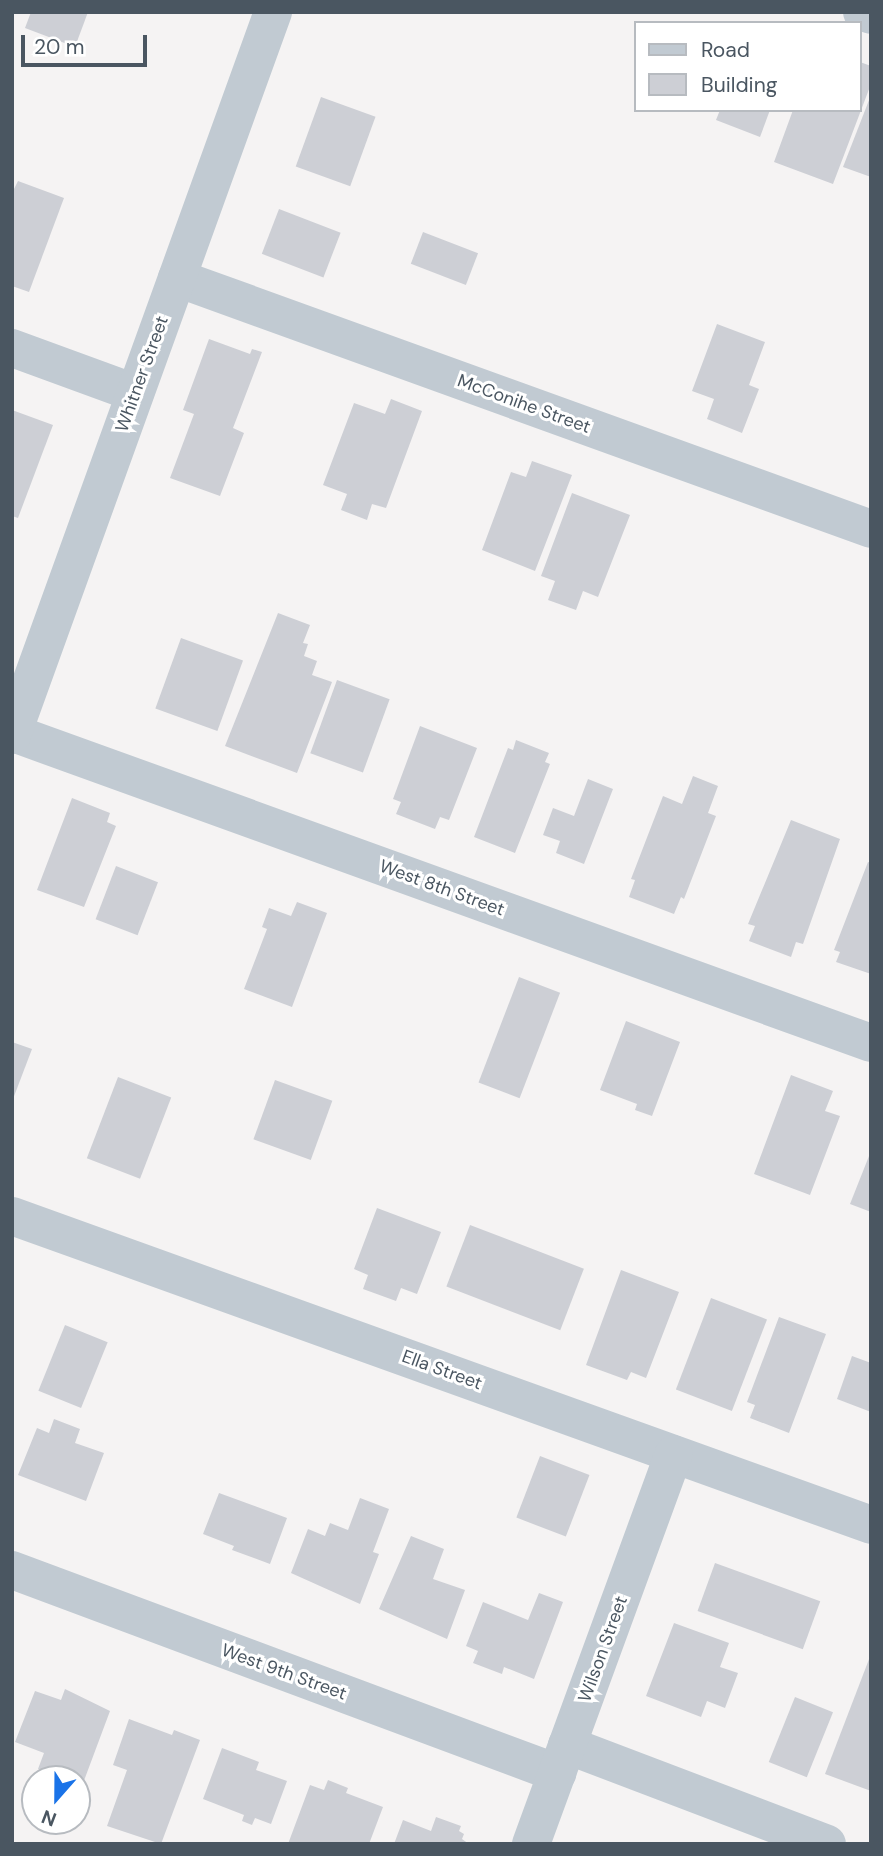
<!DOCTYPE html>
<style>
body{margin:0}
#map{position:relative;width:883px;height:1856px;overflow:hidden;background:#f5f3f3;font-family:"DM Sans",sans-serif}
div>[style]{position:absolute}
.building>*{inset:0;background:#cdcfd5;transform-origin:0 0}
.minor>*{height:38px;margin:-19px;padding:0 19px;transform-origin:19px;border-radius:19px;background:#c1cad2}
span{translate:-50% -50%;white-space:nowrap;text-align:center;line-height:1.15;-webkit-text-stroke:6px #fff;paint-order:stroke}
.street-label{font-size:18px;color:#4a5661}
.frame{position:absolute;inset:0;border:14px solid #4a5661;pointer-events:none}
.legend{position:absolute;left:634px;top:21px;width:228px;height:91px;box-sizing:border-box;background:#fff;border:2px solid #b7bbc0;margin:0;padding:9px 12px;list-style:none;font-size:21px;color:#4a5661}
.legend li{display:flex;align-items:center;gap:14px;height:35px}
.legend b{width:35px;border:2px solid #b7bbc0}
.north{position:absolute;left:21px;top:1765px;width:70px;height:70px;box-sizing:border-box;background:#fff;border:2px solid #b7bbc0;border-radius:50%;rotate:201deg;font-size:19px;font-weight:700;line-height:28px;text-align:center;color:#4a5661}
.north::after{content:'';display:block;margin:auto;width:24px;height:32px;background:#1a73e8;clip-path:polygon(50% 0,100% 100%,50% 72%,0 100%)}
.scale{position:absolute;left:21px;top:35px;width:126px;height:32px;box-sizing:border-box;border:4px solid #4a5661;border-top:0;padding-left:9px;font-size:21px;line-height:24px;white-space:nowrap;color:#4a5661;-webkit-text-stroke:5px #fff;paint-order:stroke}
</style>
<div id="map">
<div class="building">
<i style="clip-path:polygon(31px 12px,88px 12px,75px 47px,25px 28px)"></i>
<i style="clip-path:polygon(860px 62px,871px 66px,871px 84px,833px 184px,774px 162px,793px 110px,860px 110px)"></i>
<i style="clip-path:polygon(871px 95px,871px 177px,843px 167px)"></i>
<i style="left:321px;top:97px;width:58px;height:74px;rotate:20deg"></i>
<i style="clip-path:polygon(720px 110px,770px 110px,760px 137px,716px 120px)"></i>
<i style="clip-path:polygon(18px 181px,64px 198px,29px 292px,12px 286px,12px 193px)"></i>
<i style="left:279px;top:209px;width:66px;height:48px;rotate:21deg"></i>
<i style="left:423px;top:232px;width:59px;height:34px;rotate:21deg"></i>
<i style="clip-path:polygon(717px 324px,765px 342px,749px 385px,759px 389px,742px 433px,707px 419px,714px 399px,692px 391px)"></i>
<i style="clip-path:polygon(209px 339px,250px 354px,252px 349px,262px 352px,233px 428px,244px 433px,220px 496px,170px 478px,194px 414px,183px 410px)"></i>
<i style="clip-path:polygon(391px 399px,422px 411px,386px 508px,372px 504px,367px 520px,341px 510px,347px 494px,323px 485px,354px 403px,385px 414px)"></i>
<i style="clip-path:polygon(12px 410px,53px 425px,18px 518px,12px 516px)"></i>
<i style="clip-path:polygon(532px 461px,572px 475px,535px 571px,482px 550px,511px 472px,526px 477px)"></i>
<i style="clip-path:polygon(572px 493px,630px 515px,598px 597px,583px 591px,576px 610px,548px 600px,555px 581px,541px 576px)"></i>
<i style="clip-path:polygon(278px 613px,310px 625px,303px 643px,308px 644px,304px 656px,317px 661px,312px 675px,332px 682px,297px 773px,225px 746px)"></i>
<i style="left:181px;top:638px;width:66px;height:75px;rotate:20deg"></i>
<i style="left:337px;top:680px;width:56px;height:78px;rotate:20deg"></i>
<i style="clip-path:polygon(420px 726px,477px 748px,449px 820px,440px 817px,435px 829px,396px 814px,401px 802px,393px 799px)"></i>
<i style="clip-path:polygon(516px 740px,549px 753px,545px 762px,550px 764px,515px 853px,474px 837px,508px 748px,513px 750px)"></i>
<i style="clip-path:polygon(693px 776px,718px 786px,708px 813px,716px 816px,684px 899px,681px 897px,674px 914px,629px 897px,635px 880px,631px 879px,663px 796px,682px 804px)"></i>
<i style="clip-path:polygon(588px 779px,613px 789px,584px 864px,556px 853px,560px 841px,543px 835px,553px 808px,574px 816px)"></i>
<i style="clip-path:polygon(72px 798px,110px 813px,107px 822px,116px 826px,84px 907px,37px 890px)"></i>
<i style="clip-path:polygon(791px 820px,840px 839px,803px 944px,796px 942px,791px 957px,749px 941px,755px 926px,748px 924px)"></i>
<i style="clip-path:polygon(868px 862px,871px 863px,871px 974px,836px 962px,840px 952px,834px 950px)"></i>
<i style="left:116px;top:866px;width:45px;height:57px;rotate:21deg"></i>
<i style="clip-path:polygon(297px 902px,327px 913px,292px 1007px,244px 989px,267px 929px,262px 927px,269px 908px,291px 916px)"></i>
<i style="left:519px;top:977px;width:44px;height:113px;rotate:21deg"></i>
<i style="clip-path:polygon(626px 1021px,680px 1042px,652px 1116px,635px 1110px,637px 1104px,600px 1090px)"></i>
<i style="clip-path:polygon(12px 1042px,32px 1049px,13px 1099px,12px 1099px)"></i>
<i style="clip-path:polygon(791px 1075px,833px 1091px,825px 1111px,840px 1116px,810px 1195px,754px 1174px)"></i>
<i style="left:118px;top:1077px;width:57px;height:87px;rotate:21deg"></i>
<i style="left:275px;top:1080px;width:61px;height:63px;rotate:20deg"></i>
<i style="clip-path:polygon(871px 1151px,871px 1212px,850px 1204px)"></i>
<i style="clip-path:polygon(377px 1208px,441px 1232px,417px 1294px,401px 1288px,396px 1301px,363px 1289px,368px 1275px,354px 1269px)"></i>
<i style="left:470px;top:1225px;width:122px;height:66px;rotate:21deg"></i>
<i style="clip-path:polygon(621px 1270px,679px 1292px,646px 1378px,631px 1372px,627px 1380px,586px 1365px)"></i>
<i style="left:711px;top:1298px;width:60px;height:98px;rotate:21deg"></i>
<i style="clip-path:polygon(779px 1317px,826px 1334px,789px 1433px,750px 1418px,755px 1405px,747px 1402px)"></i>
<i style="left:65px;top:1325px;width:46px;height:71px;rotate:22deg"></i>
<i style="clip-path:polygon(852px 1356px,871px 1363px,871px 1412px,837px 1399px)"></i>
<i style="clip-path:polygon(54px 1419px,80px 1429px,75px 1443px,104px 1453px,86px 1501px,18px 1475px,37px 1428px,49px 1433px)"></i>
<i style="left:540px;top:1456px;width:53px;height:66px;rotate:21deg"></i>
<i style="clip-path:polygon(219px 1493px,287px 1518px,270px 1564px,232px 1550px,234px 1546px,203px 1534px)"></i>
<i style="clip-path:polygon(360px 1498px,389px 1509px,373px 1552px,379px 1554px,360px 1604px,291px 1573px,308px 1529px,325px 1536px,330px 1523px,348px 1530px)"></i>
<i style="clip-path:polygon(411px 1536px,444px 1549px,433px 1579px,465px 1590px,447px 1639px,379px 1609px)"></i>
<i style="left:715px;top:1563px;width:112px;height:51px;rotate:20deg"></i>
<i style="clip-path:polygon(539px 1593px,563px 1602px,534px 1679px,504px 1667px,502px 1674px,473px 1663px,478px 1651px,466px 1646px,483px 1602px,528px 1620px)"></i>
<i style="clip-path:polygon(674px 1623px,729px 1643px,720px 1667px,738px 1673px,725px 1708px,707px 1701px,701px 1717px,646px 1696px)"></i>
<i style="clip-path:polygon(871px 1654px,871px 1791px,825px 1774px)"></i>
<i style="clip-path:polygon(65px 1689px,110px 1711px,82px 1786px,77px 1784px,77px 1779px,64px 1779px,38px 1769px,44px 1753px,15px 1742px,35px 1691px,61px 1700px)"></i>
<i style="left:795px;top:1697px;width:41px;height:70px;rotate:22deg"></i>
<i style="clip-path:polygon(129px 1719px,172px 1735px,174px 1730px,200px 1740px,161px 1844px,107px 1826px,127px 1770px,113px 1765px)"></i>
<i style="clip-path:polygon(222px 1748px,259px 1762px,256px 1770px,287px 1781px,271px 1824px,255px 1818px,252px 1825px,242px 1821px,244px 1815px,203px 1799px)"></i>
<i style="clip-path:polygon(328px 1780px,348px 1788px,346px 1793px,383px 1807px,369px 1844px,288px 1844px,310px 1785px,324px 1790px)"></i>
<i style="clip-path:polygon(436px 1817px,461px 1826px,459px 1831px,464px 1834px,462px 1839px,469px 1844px,394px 1844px,403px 1820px,431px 1831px)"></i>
</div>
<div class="minor">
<i style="left:862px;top:12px;width:9px;rotate:18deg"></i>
<i style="left:177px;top:278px;width:738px;rotate:19.88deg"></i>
<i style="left:12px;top:348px;width:131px;rotate:20.1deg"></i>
<i style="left:13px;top:733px;width:912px;rotate:19.87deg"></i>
<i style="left:12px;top:735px;width:769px;rotate:-70.15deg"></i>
<i style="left:12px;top:1216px;width:913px;rotate:19.78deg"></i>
<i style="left:12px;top:1570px;width:582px;rotate:20.43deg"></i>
<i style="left:567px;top:1745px;width:278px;rotate:20.8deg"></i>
<i style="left:531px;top:1844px;width:415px;rotate:-69.9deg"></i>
</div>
<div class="street-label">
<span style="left:142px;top:374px;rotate:-70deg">Whitner Street</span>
<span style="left:524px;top:404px;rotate:20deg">McConihe Street</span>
<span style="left:442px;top:888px;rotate:20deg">West 8th Street</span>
<span style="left:442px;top:1370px;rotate:20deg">Ella Street</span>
<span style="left:603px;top:1649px;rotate:-70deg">Wilson Street</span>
<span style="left:284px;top:1672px;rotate:20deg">West 9th Street</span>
</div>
<div class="frame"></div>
<ul class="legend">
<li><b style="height:9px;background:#c1cad2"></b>Road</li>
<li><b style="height:19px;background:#cdcfd5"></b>Building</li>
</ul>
<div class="north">N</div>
<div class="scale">20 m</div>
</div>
